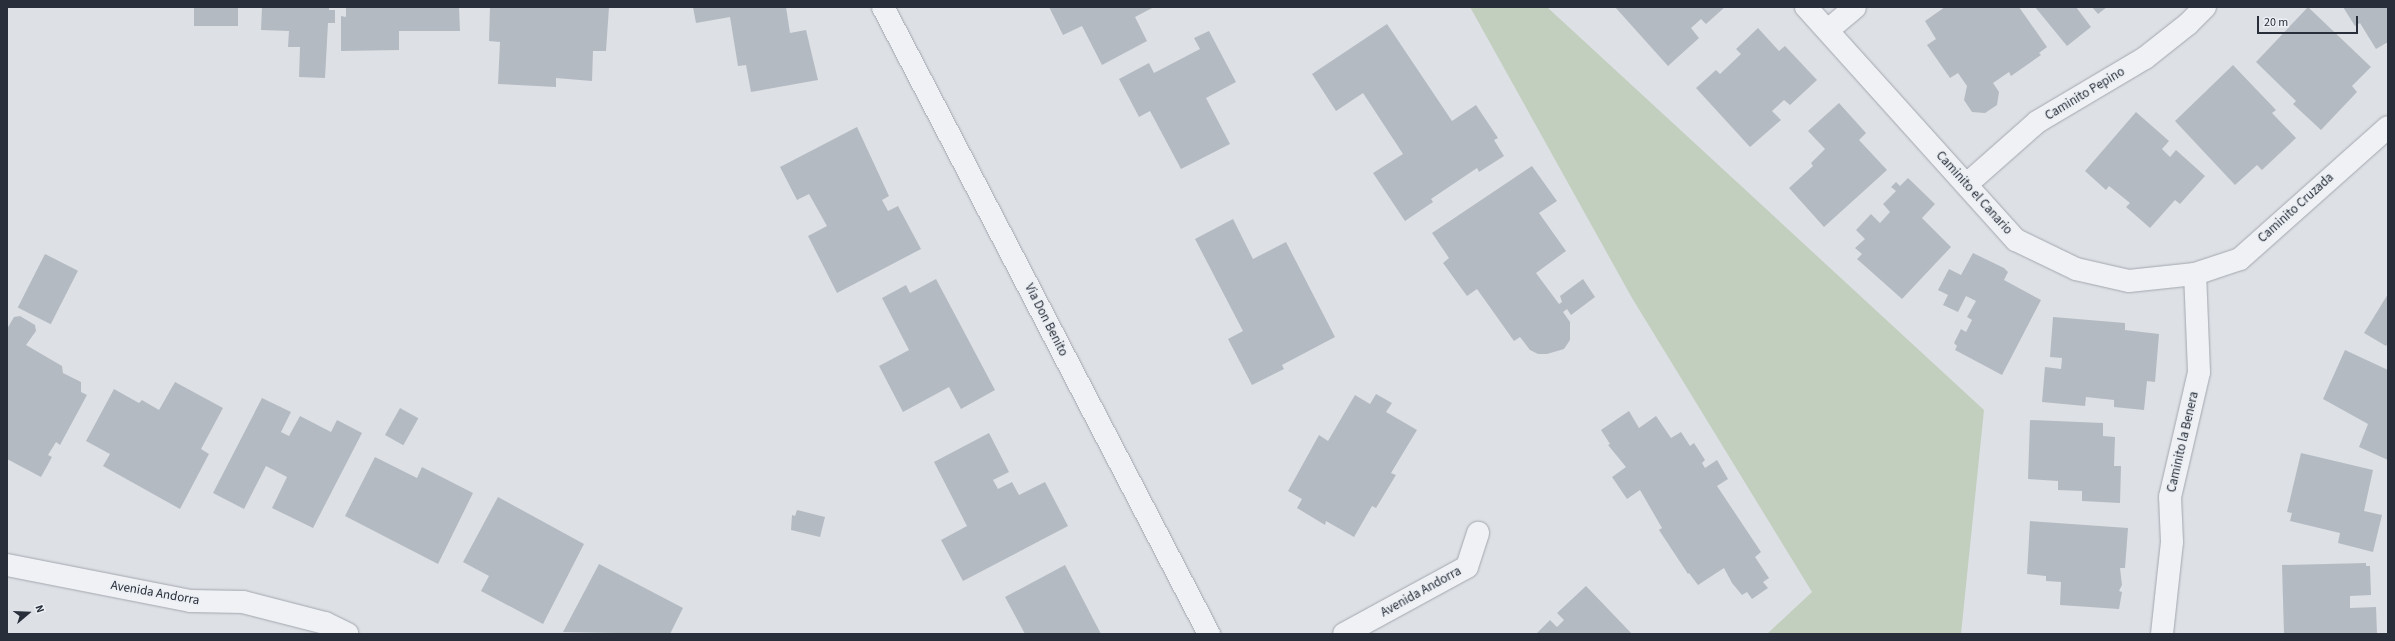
<!DOCTYPE html>
<style>
body{margin:0}
#map{position:relative;width:2395px;height:641px;overflow:hidden;background:#dde0e5;font-family:"Source Sans 3",sans-serif}
div>[style]{position:absolute}
.green>*{inset:0;background:#c3cfbe}
.building>*{inset:0;background:#b4bac2;transform-origin:0 0}
.roads{filter:drop-shadow(0 0 1px #a3a7af) drop-shadow(0 0 1px #a3a7af)}
.minor>*{height:22px;margin:-11px;padding:0 11px;transform-origin:11px;border-radius:11px;background:#eff1f4}
span{translate:-50% -50%;white-space:nowrap;text-align:center;line-height:1.15;-webkit-text-stroke:3.5px #eceff3;paint-order:stroke}
.street-label{font-size:13px;color:#282f3b}
.frame{position:absolute;inset:0;border:8px solid #282f3b;pointer-events:none}
.north{position:absolute;left:8px;top:593px;width:40px;height:40px;-webkit-text-stroke:3px #eceff3;paint-order:stroke;rotate:71deg;font-size:11px;font-weight:700;line-height:16px;text-align:center;color:#282f3b}
.north::after{content:'';display:block;margin:auto;width:14px;height:18px;background:#282f3b;clip-path:polygon(50% 0,100% 100%,50% 72%,0 100%)}
.scale{position:absolute;left:2257px;top:16px;width:101px;height:18px;box-sizing:border-box;border:2px solid #282f3b;border-top:0;padding-left:5px;font-size:12px;line-height:14px;white-space:nowrap;color:#282f3b;-webkit-text-stroke:3px #eceff3;paint-order:stroke}
</style>
<div id="map">
<div class="green">
<i style="clip-path:polygon(1470px 7px,1547px 7px,1984px 410px,1961px 634px,1767px 634px,1812px 592px,1632px 298px)"></i>
</div>
<div class="building">
<i style="left:194px;top:7px;width:44px;height:19px"></i>
<i style="clip-path:polygon(262px 7px,329px 7px,329px 10px,335px 10px,335px 23px,328px 23px,325px 78px,299px 77px,300px 47px,288px 47px,289px 31px,261px 30px)"></i>
<i style="clip-path:polygon(346px 7px,459px 7px,460px 31px,399px 31px,399px 50px,341px 51px,341px 16px,346px 17px)"></i>
<i style="clip-path:polygon(490px 7px,609px 7px,606px 51px,593px 51px,592px 81px,556px 78px,556px 87px,498px 84px,500px 42px,489px 41px)"></i>
<i style="clip-path:polygon(693px 7px,786px 7px,790px 33px,806px 30px,818px 80px,751px 92px,746px 65px,738px 66px,730px 17px,696px 23px)"></i>
<i style="clip-path:polygon(1049px 7px,1154px 7px,1135px 17px,1147px 41px,1102px 65px,1082px 26px,1063px 35px)"></i>
<i style="clip-path:polygon(1615px 7px,1725px 7px,1706px 24px,1701px 19px,1691px 28px,1699px 38px,1668px 66px)"></i>
<i style="clip-path:polygon(1945px 7px,2019px 7px,2047px 47px,2039px 53px,2041px 55px,2011px 76px,2009px 72px,1993px 83px,1999px 92px,1997px 105px,1985px 113px,1972px 112px,1964px 100px,1967px 86px,1958px 73px,1950px 78px,1927px 45px,1936px 39px,1925px 21px)"></i>
<i style="clip-path:polygon(2035px 7px,2076px 7px,2091px 27px,2067px 46px)"></i>
<i style="clip-path:polygon(2092px 7px,2107px 7px,2098px 14px)"></i>
<i style="clip-path:polygon(2308px 7px,2371px 67px,2352px 86px,2357px 92px,2321px 130px,2293px 104px,2296px 101px,2256px 62px)"></i>
<i style="clip-path:polygon(2343px 7px,2388px 7px,2388px 42px,2376px 49px,2360px 23px,2355px 26px)"></i>
<i style="clip-path:polygon(1387px 24px,1452px 121px,1476px 105px,1498px 138px,1494px 140px,1504px 156px,1479px 172px,1477px 168px,1431px 199px,1433px 202px,1405px 221px,1373px 173px,1403px 154px,1363px 93px,1336px 111px,1312px 74px)"></i>
<i style="clip-path:polygon(1758px 28px,1779px 51px,1785px 46px,1817px 80px,1790px 105px,1784px 100px,1772px 111px,1781px 120px,1750px 147px,1696px 88px,1716px 70px,1720px 74px,1741px 54px,1736px 49px)"></i>
<i style="clip-path:polygon(1209px 31px,1236px 82px,1206px 98px,1230px 144px,1181px 169px,1150px 111px,1139px 117px,1119px 79px,1149px 63px,1154px 73px,1200px 49px,1194px 38px)"></i>
<i style="clip-path:polygon(2233px 65px,2276px 110px,2272px 113px,2296px 138px,2262px 170px,2257px 165px,2235px 185px,2175px 121px)"></i>
<i style="clip-path:polygon(1839px 103px,1866px 133px,1859px 140px,1887px 170px,1824px 227px,1789px 188px,1813px 166px,1811px 163px,1825px 149px,1808px 131px)"></i>
<i style="clip-path:polygon(2136px 112px,2169px 141px,2162px 149px,2170px 157px,2176px 150px,2205px 176px,2180px 204px,2175px 200px,2150px 228px,2126px 207px,2130px 203px,2109px 186px,2106px 190px,2085px 171px)"></i>
<i style="clip-path:polygon(857px 127px,889px 196px,882px 200px,888px 211px,898px 206px,921px 249px,837px 293px,808px 236px,827px 226px,809px 194px,797px 200px,780px 167px)"></i>
<i style="clip-path:polygon(1532px 166px,1557px 201px,1539px 213px,1566px 251px,1536px 273px,1559px 304px,1562px 302px,1560px 296px,1583px 279px,1595px 297px,1571px 315px,1567px 309px,1563px 312px,1570px 322px,1570px 340px,1564px 349px,1547px 354px,1538px 354px,1530px 350px,1520px 337px,1514px 341px,1477px 289px,1467px 296px,1443px 263px,1449px 258px,1432px 233px)"></i>
<i style="clip-path:polygon(1908px 178px,1935px 204px,1922px 218px,1951px 247px,1902px 299px,1857px 259px,1862px 254px,1855px 248px,1865px 239px,1856px 230px,1871px 214px,1880px 223px,1890px 212px,1883px 204px,1896px 191px,1891px 187px,1896px 182px,1900px 186px)"></i>
<i style="clip-path:polygon(1233px 219px,1253px 259px,1286px 242px,1335px 337px,1282px 365px,1284px 369px,1252px 385px,1228px 339px,1243px 331px,1195px 239px)"></i>
<i style="clip-path:polygon(1973px 253px,2004px 268px,2008px 272px,2004px 280px,2041px 300px,2002px 375px,1955px 350px,1957px 346px,1954px 343px,1961px 329px,1966px 332px,1972px 320px,1967px 317px,1976px 301px,1966px 296px,1958px 312px,1943px 305px,1948px 295px,1938px 290px,1949px 269px,1961px 275px)"></i>
<i style="left:45px;top:254px;width:37px;height:60px;rotate:27deg"></i>
<i style="clip-path:polygon(936px 279px,995px 390px,961px 409px,949px 387px,903px 412px,879px 366px,909px 350px,882px 298px,906px 285px,910px 293px)"></i>
<i style="clip-path:polygon(2388px 294px,2388px 343px,2386px 346px,2364px 333px)"></i>
<i style="clip-path:polygon(20px 316px,35px 325px,36px 331px,26px 345px,62px 366px,63px 373px,81px 382px,81px 392px,87px 395px,60px 445px,56px 442px,48px 455px,52px 457px,41px 477px,7px 459px,7px 329px,14px 317px)"></i>
<i style="clip-path:polygon(2053px 317px,2125px 323px,2125px 330px,2159px 334px,2155px 382px,2147px 381px,2144px 410px,2114px 407px,2114px 400px,2086px 397px,2085px 406px,2042px 402px,2045px 367px,2061px 369px,2062px 358px,2050px 357px)"></i>
<i style="clip-path:polygon(2345px 350px,2388px 370px,2388px 460px,2359px 447px,2368px 424px,2323px 399px)"></i>
<i style="clip-path:polygon(175px 382px,223px 408px,201px 449px,209px 454px,180px 509px,103px 466px,110px 454px,86px 441px,114px 389px,139px 403px,142px 400px,159px 410px)"></i>
<i style="clip-path:polygon(1376px 394px,1392px 403px,1386px 412px,1417px 430px,1391px 473px,1396px 475px,1376px 508px,1372px 506px,1354px 537px,1326px 521px,1325px 525px,1297px 508px,1302px 499px,1288px 491px,1319px 435px,1328px 441px,1355px 395px,1370px 404px)"></i>
<i style="clip-path:polygon(262px 398px,291px 412px,281px 432px,289px 436px,300px 416px,331px 432px,337px 420px,362px 433px,313px 528px,272px 508px,287px 477px,266px 466px,244px 509px,213px 493px)"></i>
<i style="left:400px;top:408px;width:21px;height:31px;rotate:29deg"></i>
<i style="clip-path:polygon(1629px 411px,1639px 428px,1656px 416px,1671px 438px,1681px 432px,1690px 446px,1694px 443px,1705px 460px,1702px 463px,1705px 468px,1717px 460px,1728px 479px,1717px 486px,1761px 552px,1755px 557px,1769px 578px,1763px 582px,1768px 588px,1752px 599px,1747px 592px,1742px 595px,1732px 583px,1724px 568px,1698px 585px,1689px 573px,1688px 574px,1659px 530px,1662px 528px,1640px 490px,1627px 499px,1612px 477px,1626px 467px,1608px 445px,1610px 444px,1601px 430px)"></i>
<i style="clip-path:polygon(2030px 420px,2103px 423px,2103px 436px,2115px 437px,2114px 466px,2121px 466px,2120px 503px,2082px 501px,2082px 491px,2058px 490px,2058px 481px,2028px 479px)"></i>
<i style="clip-path:polygon(989px 433px,1009px 472px,993px 480px,998px 489px,1012px 482px,1019px 495px,1045px 482px,1068px 526px,963px 581px,941px 540px,967px 526px,934px 462px)"></i>
<i style="clip-path:polygon(2301px 453px,2373px 470px,2364px 511px,2382px 515px,2373px 552px,2338px 543px,2340px 533px,2290px 521px,2292px 513px,2287px 512px)"></i>
<i style="clip-path:polygon(375px 457px,417px 478px,422px 467px,473px 493px,438px 564px,345px 516px)"></i>
<i style="clip-path:polygon(498px 497px,584px 544px,543px 624px,481px 591px,489px 576px,463px 562px)"></i>
<i style="clip-path:polygon(797px 510px,825px 517px,820px 537px,791px 530px,792px 515px,795px 516px)"></i>
<i style="clip-path:polygon(2030px 521px,2128px 528px,2125px 568px,2120px 568px,2122px 585px,2119px 591px,2122px 592px,2119px 609px,2060px 605px,2061px 582px,2046px 581px,2046px 576px,2027px 574px)"></i>
<i style="clip-path:polygon(2366px 563px,2366px 566px,2370px 566px,2371px 595px,2350px 596px,2350px 608px,2376px 607px,2377px 634px,2284px 634px,2282px 565px)"></i>
<i style="clip-path:polygon(599px 564px,683px 608px,670px 634px,563px 632px)"></i>
<i style="clip-path:polygon(1065px 565px,1101px 634px,1025px 634px,1005px 597px)"></i>
<i style="clip-path:polygon(1586px 586px,1632px 634px,1536px 634px,1550px 620px,1557px 627px,1564px 620px,1557px 613px)"></i>
</div>
<div class="roads">
<div class="minor">
<i style="left:883px;top:7px;width:707px;rotate:62.53deg"></i>
<i style="left:1806px;top:7px;width:314px;rotate:48deg"></i>
<i style="left:2016px;top:240px;width:67px;rotate:25.8deg"></i>
<i style="left:2076px;top:269px;width:54px;rotate:12.8deg"></i>
<i style="left:2129px;top:281px;width:66px;rotate:-6.1deg"></i>
<i style="left:2195px;top:274px;width:47px;rotate:-18.4deg"></i>
<i style="left:2240px;top:259px;width:198px;rotate:-41.7deg"></i>
<i style="left:1828px;top:30px;width:35px;rotate:-40deg"></i>
<i style="left:1967px;top:184px;width:94px;rotate:-41.5deg"></i>
<i style="left:2037px;top:122px;width:126px;rotate:-30.7deg"></i>
<i style="left:2145px;top:58px;width:55px;rotate:-38.3deg"></i>
<i style="left:2188px;top:24px;width:24px;rotate:-45deg"></i>
<i style="left:7px;top:565px;width:187px;rotate:11.1deg"></i>
<i style="left:191px;top:601px;width:52px;rotate:1.1deg"></i>
<i style="left:243px;top:602px;width:85px;rotate:14.4deg"></i>
<i style="left:325px;top:623px;width:25px;rotate:26deg"></i>
<i style="left:1344px;top:634px;width:140px;rotate:-28.6deg"></i>
<i style="left:1467px;top:567px;width:36px;rotate:-72deg"></i>
<i style="left:2162px;top:634px;width:93px;rotate:-83.8deg"></i>
<i style="left:2172px;top:542px;width:45px;rotate:-92.5deg"></i>
<i style="left:2170px;top:497px;width:128px;rotate:-76.9deg"></i>
<i style="left:2199px;top:372px;width:98px;rotate:-92.3deg"></i>
</div>
</div>
<div class="street-label">
<span style="left:2085px;top:94px;rotate:-31deg">Caminito Pepino</span>
<span style="left:1974px;top:193px;rotate:48deg">Caminito el Canario</span>
<span style="left:2296px;top:208px;rotate:-42deg">Caminito Cruzada</span>
<span style="left:1046px;top:320px;rotate:63deg">Via Don Benito</span>
<span style="left:2183px;top:442px;rotate:-77deg">Caminito la Benera</span>
<span style="left:1421px;top:592px;rotate:-29deg">Avenida Andorra</span>
<span style="left:155px;top:593px;rotate:10deg">Avenida Andorra</span>
</div>
<div class="frame"></div>
<div class="north">N</div>
<div class="scale">20 m</div>
</div>
